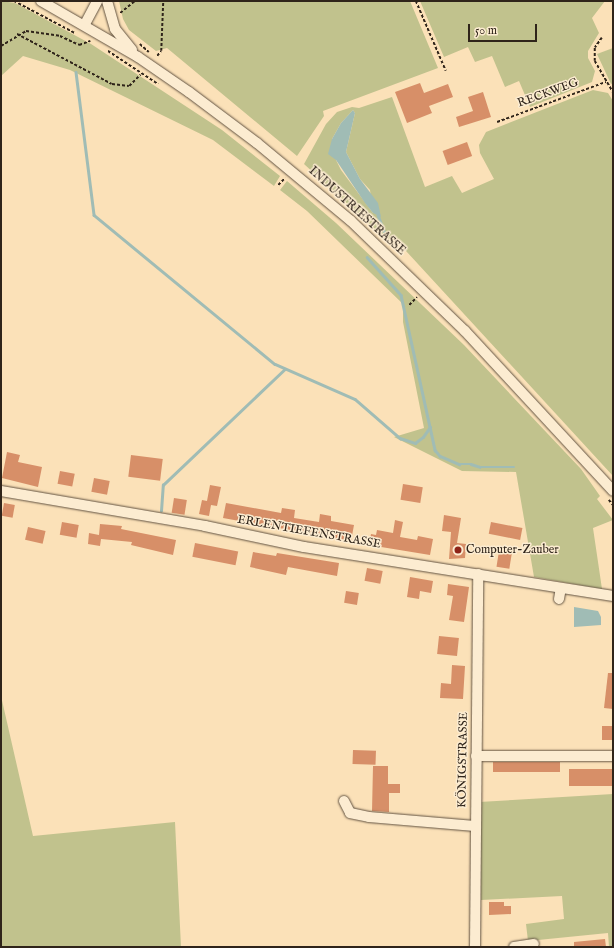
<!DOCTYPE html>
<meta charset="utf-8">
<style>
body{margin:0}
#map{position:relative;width:614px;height:948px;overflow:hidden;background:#fbe1b8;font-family:"IM FELL English",serif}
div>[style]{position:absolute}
.green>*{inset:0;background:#c1c28d}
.water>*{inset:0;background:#a0bcb5}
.stream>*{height:2.5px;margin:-1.25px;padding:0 1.25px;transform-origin:1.25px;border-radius:1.25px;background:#a0bcb5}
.building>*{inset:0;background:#d78f68;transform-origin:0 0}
.path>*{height:1.5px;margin-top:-0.75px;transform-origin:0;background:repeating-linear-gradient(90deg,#2f241a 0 3px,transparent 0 5px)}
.roads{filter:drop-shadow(0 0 1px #625342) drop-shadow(0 0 1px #625342)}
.minor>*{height:10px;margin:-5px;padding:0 5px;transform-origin:5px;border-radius:5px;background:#fcecd1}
.dots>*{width:11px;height:11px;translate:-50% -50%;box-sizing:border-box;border:2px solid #fcecd1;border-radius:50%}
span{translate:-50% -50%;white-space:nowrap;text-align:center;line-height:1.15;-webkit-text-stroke:3px #fcecd1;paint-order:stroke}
.street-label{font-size:12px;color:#2f241a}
.poi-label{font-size:12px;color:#2f241a}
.left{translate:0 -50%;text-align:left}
.frame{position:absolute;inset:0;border:2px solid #2f241a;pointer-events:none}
.scale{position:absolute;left:468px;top:24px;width:69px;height:18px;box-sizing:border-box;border:2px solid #2f241a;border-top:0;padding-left:5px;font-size:12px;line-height:14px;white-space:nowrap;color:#2f241a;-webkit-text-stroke:3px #fcecd1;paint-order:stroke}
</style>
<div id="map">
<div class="green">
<i style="clip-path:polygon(1px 1px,15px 3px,91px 44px,222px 130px,280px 176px,274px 186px,213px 140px,70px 70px,23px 56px,1px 76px)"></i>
<i style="clip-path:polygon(119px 1px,410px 1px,438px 68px,323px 111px,324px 116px,297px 156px,167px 48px,156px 51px,129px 30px,123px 19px)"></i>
<i style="clip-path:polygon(420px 1px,605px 1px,592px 18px,599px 33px,588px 51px,588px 58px,595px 71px,592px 82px,530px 107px,519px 81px,505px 87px,492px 56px,475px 62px,468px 47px,444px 57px)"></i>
<i style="clip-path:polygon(613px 48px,613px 83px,611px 84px,597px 54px)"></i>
<i style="clip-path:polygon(evenodd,593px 90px,608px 93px,613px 101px,613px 476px,395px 239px,388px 241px,304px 164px,326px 124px,337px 112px,352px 107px,359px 108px,392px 97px,425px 187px,452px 176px,462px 193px,494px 179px,480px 153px,479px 145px,486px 132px,593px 90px,353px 110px,355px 113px,346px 152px,360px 179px,370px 190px,373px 213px,341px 170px,336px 160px,332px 139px,341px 123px,353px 110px)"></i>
<i style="clip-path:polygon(287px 181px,336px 223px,464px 345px,581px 469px,600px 496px,597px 499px,613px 520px,593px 528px,602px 589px,534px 577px,516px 472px,462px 471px,394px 437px,424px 428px,403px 322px,403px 304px,307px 211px,280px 190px)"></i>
<i style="clip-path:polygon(1px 696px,33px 836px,175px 822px,181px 947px,1px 947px)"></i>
<i style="clip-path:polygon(613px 794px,613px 947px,609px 947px,608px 933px,528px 941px,526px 924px,564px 919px,562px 896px,481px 900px,479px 802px)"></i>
</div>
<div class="water">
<i style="clip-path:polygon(353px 110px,355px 113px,346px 152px,360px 179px,378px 203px,381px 217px,373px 213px,365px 203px,336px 160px,328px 154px,332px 139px,341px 123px)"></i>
<i style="clip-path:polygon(574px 607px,598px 611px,601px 617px,601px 625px,574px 627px)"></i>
</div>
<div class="stream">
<i style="left:76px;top:72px;width:144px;rotate:82.8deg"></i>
<i style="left:94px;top:215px;width:234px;rotate:39.5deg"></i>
<i style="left:275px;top:364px;width:87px;rotate:23.6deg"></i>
<i style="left:355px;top:399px;width:60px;rotate:40.9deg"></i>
<i style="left:400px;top:438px;width:16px;rotate:18deg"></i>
<i style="left:415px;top:443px;width:10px;rotate:-37deg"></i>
<i style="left:423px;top:437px;width:12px;rotate:-55deg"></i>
<i style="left:378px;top:215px;width:17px;rotate:69deg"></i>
<i style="left:367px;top:257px;width:51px;rotate:48.2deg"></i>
<i style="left:401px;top:295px;width:159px;rotate:77.6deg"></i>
<i style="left:435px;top:450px;width:8px;rotate:50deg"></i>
<i style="left:440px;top:456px;width:21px;rotate:23deg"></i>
<i style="left:459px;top:464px;width:12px"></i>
<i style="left:471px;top:464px;width:9px;rotate:18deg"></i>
<i style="left:480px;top:467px;width:34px"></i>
<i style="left:161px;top:511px;width:26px;rotate:-86deg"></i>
<i style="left:163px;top:485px;width:168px;rotate:-43.6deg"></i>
</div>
<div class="building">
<i style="clip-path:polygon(420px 83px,424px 93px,448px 84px,453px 97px,429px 106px,432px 113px,407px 123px,395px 92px)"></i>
<i style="clip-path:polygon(483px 92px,491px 117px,459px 127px,456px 117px,473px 111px,468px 97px)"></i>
<i style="left:467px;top:142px;width:15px;height:26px;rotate:70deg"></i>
<i style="clip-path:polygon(7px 452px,20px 455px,18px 462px,42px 467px,38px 487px,2px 478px)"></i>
<i style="left:131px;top:455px;width:32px;height:22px;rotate:7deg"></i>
<i style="left:60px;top:471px;width:15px;height:13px;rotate:11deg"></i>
<i style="left:94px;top:478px;width:16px;height:14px;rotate:11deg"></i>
<i style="left:403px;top:484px;width:20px;height:16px;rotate:9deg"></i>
<i style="clip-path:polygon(210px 485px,221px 487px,217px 506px,211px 505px,209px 516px,199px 514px,202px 500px,207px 501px)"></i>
<i style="left:174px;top:498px;width:13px;height:15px;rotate:9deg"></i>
<i style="left:4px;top:503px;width:11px;height:13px;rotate:10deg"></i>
<i style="clip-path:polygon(226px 503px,281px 513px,282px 508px,295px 510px,294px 518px,319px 522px,320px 514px,331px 516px,331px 521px,354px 525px,351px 541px,223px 518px)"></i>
<i style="clip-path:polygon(444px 515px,461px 518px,457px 543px,466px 544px,465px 558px,449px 559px,451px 532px,442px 531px)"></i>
<i style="clip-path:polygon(395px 520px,403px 522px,400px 537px,417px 540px,418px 536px,433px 539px,430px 555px,369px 545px,371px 534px,376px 535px,377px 530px,393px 533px)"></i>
<i style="left:62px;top:522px;width:17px;height:13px;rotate:10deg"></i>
<i style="left:491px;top:522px;width:32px;height:12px;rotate:11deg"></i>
<i style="clip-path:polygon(100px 524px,122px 526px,121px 529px,176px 540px,173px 555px,131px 545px,132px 542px,101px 539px,100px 546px,88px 544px,89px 533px,99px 535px)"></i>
<i style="left:28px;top:527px;width:18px;height:13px;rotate:13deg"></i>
<i style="left:195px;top:543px;width:44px;height:14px;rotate:11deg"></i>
<i style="left:499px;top:551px;width:13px;height:16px;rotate:9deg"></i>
<i style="clip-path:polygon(253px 552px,276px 556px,277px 553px,339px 563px,337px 576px,288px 567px,286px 575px,250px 567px)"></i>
<i style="left:367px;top:568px;width:16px;height:13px;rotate:11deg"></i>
<i style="clip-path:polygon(410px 577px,433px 581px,431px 593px,420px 591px,419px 599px,407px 597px)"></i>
<i style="clip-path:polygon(448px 584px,469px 587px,464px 622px,449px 620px,453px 596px,447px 595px)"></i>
<i style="left:346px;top:591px;width:13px;height:12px;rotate:9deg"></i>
<i style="left:439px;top:636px;width:20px;height:18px;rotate:6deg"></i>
<i style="clip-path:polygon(452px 665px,465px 666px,463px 699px,440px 698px,441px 683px,451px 684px)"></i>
<i style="clip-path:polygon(608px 673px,613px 673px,613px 709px,604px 708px)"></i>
<i style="left:602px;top:726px;width:11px;height:14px"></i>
<i style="left:353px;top:750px;width:23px;height:14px;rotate:2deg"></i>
<i style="left:560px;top:762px;width:10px;height:67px;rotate:90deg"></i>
<i style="clip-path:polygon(373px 766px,388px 766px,388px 784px,400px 784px,400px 793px,389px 793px,389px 812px,372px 811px)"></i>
<i style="left:613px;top:769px;width:17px;height:44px;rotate:90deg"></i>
<i style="clip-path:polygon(489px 902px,504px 902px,504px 906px,511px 906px,511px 914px,489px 915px)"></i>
<i style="clip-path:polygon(605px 939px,606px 947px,574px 947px,574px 942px)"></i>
</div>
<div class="path">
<i style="left:14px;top:1px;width:69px;rotate:27.7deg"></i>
<i style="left:416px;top:1px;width:76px;rotate:66.8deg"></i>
<i style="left:120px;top:13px;width:19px;rotate:-39deg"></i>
<i style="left:17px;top:34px;width:107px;rotate:27.8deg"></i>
<i style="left:112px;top:84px;width:17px;rotate:7deg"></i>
<i style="left:129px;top:86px;width:16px;rotate:-45deg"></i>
<i style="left:602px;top:38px;width:12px;rotate:125deg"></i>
<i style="left:595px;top:48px;width:13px;rotate:90deg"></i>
<i style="left:595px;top:61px;width:36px;rotate:60deg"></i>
<i style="left:140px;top:44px;width:12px;rotate:42deg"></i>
<i style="left:1px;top:46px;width:29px;rotate:-31deg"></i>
<i style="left:26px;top:31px;width:34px;rotate:8deg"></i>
<i style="left:60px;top:36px;width:21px;rotate:25deg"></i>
<i style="left:79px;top:45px;width:12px;rotate:-20deg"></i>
<i style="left:108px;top:51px;width:60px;rotate:33.4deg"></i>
<i style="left:157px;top:56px;width:6px;rotate:-51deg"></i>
<i style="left:161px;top:51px;width:50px;rotate:-87.7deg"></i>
<i style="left:497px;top:122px;width:116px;rotate:-20.2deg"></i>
<i style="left:278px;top:185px;width:10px;rotate:-45deg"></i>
<i style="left:409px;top:305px;width:11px;rotate:-45deg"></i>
<i style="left:609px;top:500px;width:6px;rotate:51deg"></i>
</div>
<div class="roads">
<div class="minor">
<i style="left:41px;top:1px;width:112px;rotate:30deg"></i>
<i style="left:138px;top:57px;width:62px;rotate:34.5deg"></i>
<i style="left:189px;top:92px;width:85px;rotate:36.9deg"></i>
<i style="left:257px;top:143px;width:122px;rotate:39.7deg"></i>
<i style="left:351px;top:221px;width:158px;rotate:44deg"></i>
<i style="left:465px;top:331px;width:218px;rotate:47.2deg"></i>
<i style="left:107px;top:1px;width:29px;rotate:74deg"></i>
<i style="left:115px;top:29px;width:27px;rotate:51deg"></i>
<i style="left:85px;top:24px;width:26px;rotate:-62deg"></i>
<i style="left:1px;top:491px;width:207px;rotate:9.7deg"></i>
<i style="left:205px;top:526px;width:101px;rotate:12deg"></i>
<i style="left:304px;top:547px;width:313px;rotate:9deg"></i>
<i style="left:559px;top:599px;width:11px;rotate:-80deg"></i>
<i style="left:476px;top:756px;width:137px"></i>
<i style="left:344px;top:801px;width:13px;rotate:63deg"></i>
<i style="left:350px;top:813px;width:19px;rotate:12deg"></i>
<i style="left:369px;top:817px;width:106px;rotate:4.9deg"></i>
<i style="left:475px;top:947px;width:373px;rotate:-89.5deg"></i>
<i style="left:514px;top:947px;width:20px;rotate:-9deg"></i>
</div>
</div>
<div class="dots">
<i style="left:458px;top:550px;background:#8f2418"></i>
</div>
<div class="street-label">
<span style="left:548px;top:93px;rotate:-20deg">RECKWEG</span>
<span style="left:357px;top:211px;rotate:42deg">INDUSTRIESTRASSE</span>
<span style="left:309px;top:532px;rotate:10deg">ERLENTIEFENSTRASSE</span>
<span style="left:463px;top:760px;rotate:-89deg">KÖNIGSTRASSE</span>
</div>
<div class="poi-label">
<span class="left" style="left:466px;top:550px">Computer-Zauber</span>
</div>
<div class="frame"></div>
<div class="scale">50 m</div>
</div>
